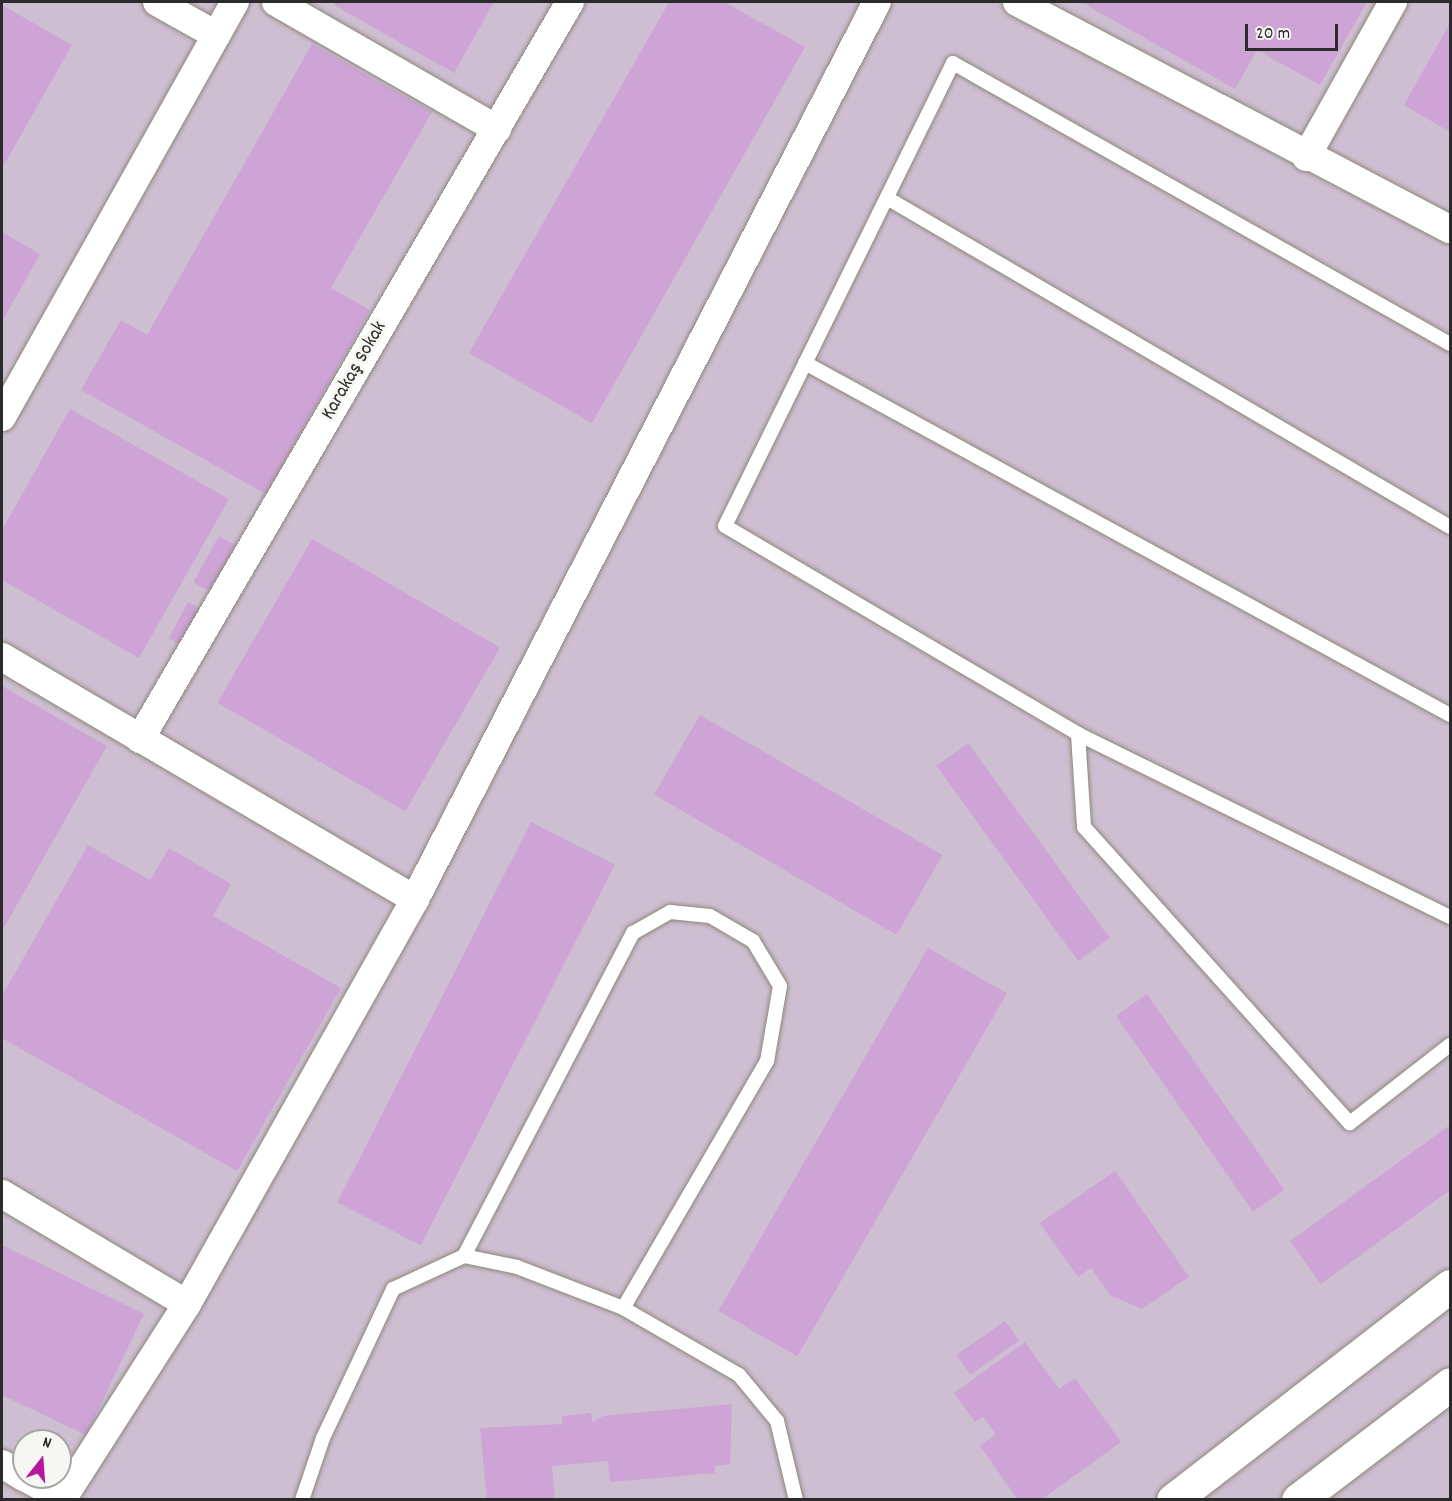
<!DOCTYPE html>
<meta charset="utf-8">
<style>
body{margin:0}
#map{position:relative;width:1452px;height:1501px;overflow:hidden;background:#ece5ca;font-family:Dekko,sans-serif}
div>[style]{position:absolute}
.industrial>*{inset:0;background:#cebed2}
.building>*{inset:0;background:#cda4d5;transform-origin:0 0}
.roads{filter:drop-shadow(0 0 2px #8c887a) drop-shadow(0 0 2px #8c887a)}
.lane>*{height:14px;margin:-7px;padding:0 7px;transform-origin:7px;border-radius:7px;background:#fff}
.street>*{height:28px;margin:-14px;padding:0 14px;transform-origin:14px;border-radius:14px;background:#fff}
.secondary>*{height:33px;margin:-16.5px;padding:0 16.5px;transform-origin:16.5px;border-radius:16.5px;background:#fff}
span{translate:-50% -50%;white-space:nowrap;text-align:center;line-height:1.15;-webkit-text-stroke:6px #f6f6f2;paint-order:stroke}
.street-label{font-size:20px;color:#2b2b2b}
.frame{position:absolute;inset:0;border:3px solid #2b2b2b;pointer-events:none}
.north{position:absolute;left:12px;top:1429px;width:60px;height:60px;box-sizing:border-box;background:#f6f6f2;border:2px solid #a5a5a2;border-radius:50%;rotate:17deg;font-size:16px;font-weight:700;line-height:24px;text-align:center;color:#2b2b2b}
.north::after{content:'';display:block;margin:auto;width:21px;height:27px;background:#b5179e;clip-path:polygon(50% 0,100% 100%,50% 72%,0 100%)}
.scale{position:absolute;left:1245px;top:24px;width:93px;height:27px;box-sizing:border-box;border:3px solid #2b2b2b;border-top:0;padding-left:8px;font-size:18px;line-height:21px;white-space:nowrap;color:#2b2b2b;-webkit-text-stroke:4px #f6f6f2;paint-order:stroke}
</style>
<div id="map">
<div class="industrial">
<i style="clip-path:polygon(evenodd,2px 2px,1450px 2px,1450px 1499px,2px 1500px,2px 2px,24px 1441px,60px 1441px,60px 1477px,24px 1477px,24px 1441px)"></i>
</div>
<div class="building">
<i style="clip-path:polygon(336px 2px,494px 2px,454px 73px,334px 5px)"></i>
<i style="clip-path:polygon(669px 2px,724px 2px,805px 47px,592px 423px,469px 353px)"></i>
<i style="clip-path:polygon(1081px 2px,1367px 2px,1320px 85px,1257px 50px,1235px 89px)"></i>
<i style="clip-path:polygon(2px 5px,72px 45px,4px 165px,2px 164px)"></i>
<i style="clip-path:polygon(1450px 23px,1450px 132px,1404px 105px)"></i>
<i style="clip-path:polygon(312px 44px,432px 112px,331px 288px,370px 310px,266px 494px,81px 390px,121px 320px,147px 335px)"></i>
<i style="clip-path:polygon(2px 232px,40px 254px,2px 322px)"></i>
<i style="clip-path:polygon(70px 409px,229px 499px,139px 658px,2px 580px,2px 530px)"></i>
<i style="left:219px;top:536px;width:33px;height:53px;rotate:29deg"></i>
<i style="left:312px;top:539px;width:217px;height:189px;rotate:30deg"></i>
<i style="left:188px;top:602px;width:27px;height:41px;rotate:28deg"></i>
<i style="clip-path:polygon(2px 686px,107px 746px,2px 931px)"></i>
<i style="left:700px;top:715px;width:280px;height:92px;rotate:30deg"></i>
<i style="left:968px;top:743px;width:241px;height:39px;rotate:54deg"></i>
<i style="left:531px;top:822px;width:94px;height:427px;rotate:27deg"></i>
<i style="clip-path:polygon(88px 845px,150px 880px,169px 848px,231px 884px,213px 916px,341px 988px,237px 1171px,2px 1038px,2px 996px)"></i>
<i style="left:928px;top:948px;width:91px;height:419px;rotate:30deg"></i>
<i style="left:1147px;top:994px;width:239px;height:38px;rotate:55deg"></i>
<i style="clip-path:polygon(1450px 1125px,1450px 1190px,1321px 1284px,1290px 1241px)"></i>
<i style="clip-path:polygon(1115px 1171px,1189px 1277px,1142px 1309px,1110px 1295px,1091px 1268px,1078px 1277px,1040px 1223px)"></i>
<i style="clip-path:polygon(2px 1245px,144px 1314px,86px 1435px,2px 1395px)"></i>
<i style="left:1005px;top:1321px;width:24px;height:59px;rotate:55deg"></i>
<i style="clip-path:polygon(1025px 1342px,1059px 1389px,1075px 1378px,1121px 1442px,1041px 1500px,1018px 1500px,980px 1446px,996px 1434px,983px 1417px,975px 1422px,954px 1393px)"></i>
<i style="clip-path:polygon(732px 1404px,730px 1464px,715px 1466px,715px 1473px,610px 1482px,608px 1461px,552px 1466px,555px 1500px,487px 1500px,480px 1428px,562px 1424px,562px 1416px,591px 1413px,592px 1422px,603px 1416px)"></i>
</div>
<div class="roads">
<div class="lane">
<i style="left:887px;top:198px;width:652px;rotate:30.3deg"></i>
<i style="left:1450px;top:344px;width:571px;rotate:-150.52deg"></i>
<i style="left:953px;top:63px;width:516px;rotate:116.22deg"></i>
<i style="left:725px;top:526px;width:410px;rotate:30.5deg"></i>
<i style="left:1078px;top:734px;width:93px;rotate:86.3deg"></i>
<i style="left:1084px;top:827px;width:398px;rotate:48.1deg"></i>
<i style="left:1350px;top:1123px;width:127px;rotate:-38deg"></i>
<i style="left:805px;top:363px;width:735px;rotate:28.62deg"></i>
<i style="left:1078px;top:734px;width:415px;rotate:26.2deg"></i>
<i style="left:464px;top:1256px;width:365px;rotate:-62.4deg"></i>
<i style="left:633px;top:933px;width:43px;rotate:-29.6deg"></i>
<i style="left:670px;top:912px;width:40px;rotate:5.7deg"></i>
<i style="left:710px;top:916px;width:50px;rotate:30.2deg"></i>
<i style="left:753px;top:941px;width:52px;rotate:59deg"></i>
<i style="left:780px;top:986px;width:76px;rotate:99.8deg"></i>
<i style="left:767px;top:1061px;width:286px;rotate:120.2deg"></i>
<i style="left:302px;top:1500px;width:65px;rotate:-71.3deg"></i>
<i style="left:323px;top:1438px;width:165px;rotate:-64.8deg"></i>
<i style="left:393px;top:1289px;width:78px;rotate:-24.9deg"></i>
<i style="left:464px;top:1256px;width:54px;rotate:11.7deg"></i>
<i style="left:517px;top:1267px;width:114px;rotate:21.1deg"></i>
<i style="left:623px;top:1308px;width:134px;rotate:30deg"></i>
<i style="left:739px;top:1375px;width:60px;rotate:50.4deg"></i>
<i style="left:777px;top:1421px;width:81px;rotate:76.5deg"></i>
</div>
<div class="street">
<i style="left:157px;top:2px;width:68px;rotate:29.2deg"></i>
<i style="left:276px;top:2px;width:255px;rotate:29.9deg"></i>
<i style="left:1017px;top:2px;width:489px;rotate:27.7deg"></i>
<i style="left:1306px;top:157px;width:178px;rotate:-60.7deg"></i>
<i style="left:2px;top:417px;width:476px;rotate:-60.7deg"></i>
<i style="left:2px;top:657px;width:479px;rotate:30.4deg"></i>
<i style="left:140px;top:739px;width:853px;rotate:-59.74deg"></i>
<i style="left:2px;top:1194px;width:215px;rotate:30.7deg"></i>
<i style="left:2px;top:1464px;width:26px;rotate:31deg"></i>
<i style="left:24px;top:1477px;width:44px;rotate:28.3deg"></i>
<i style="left:63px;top:1498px;width:230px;rotate:-57.4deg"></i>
<i style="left:187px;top:1304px;width:465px;rotate:-60.6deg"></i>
<i style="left:415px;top:899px;width:1009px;rotate:-62.75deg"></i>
</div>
<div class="secondary">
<i style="left:1173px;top:1500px;width:350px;rotate:-37.7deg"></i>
<i style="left:1298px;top:1500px;width:191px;rotate:-37.3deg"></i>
</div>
</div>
<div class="street-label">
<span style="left:355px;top:371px;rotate:-60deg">Karakaş Sokak</span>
</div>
<div class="frame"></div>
<div class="north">N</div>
<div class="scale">20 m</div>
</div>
